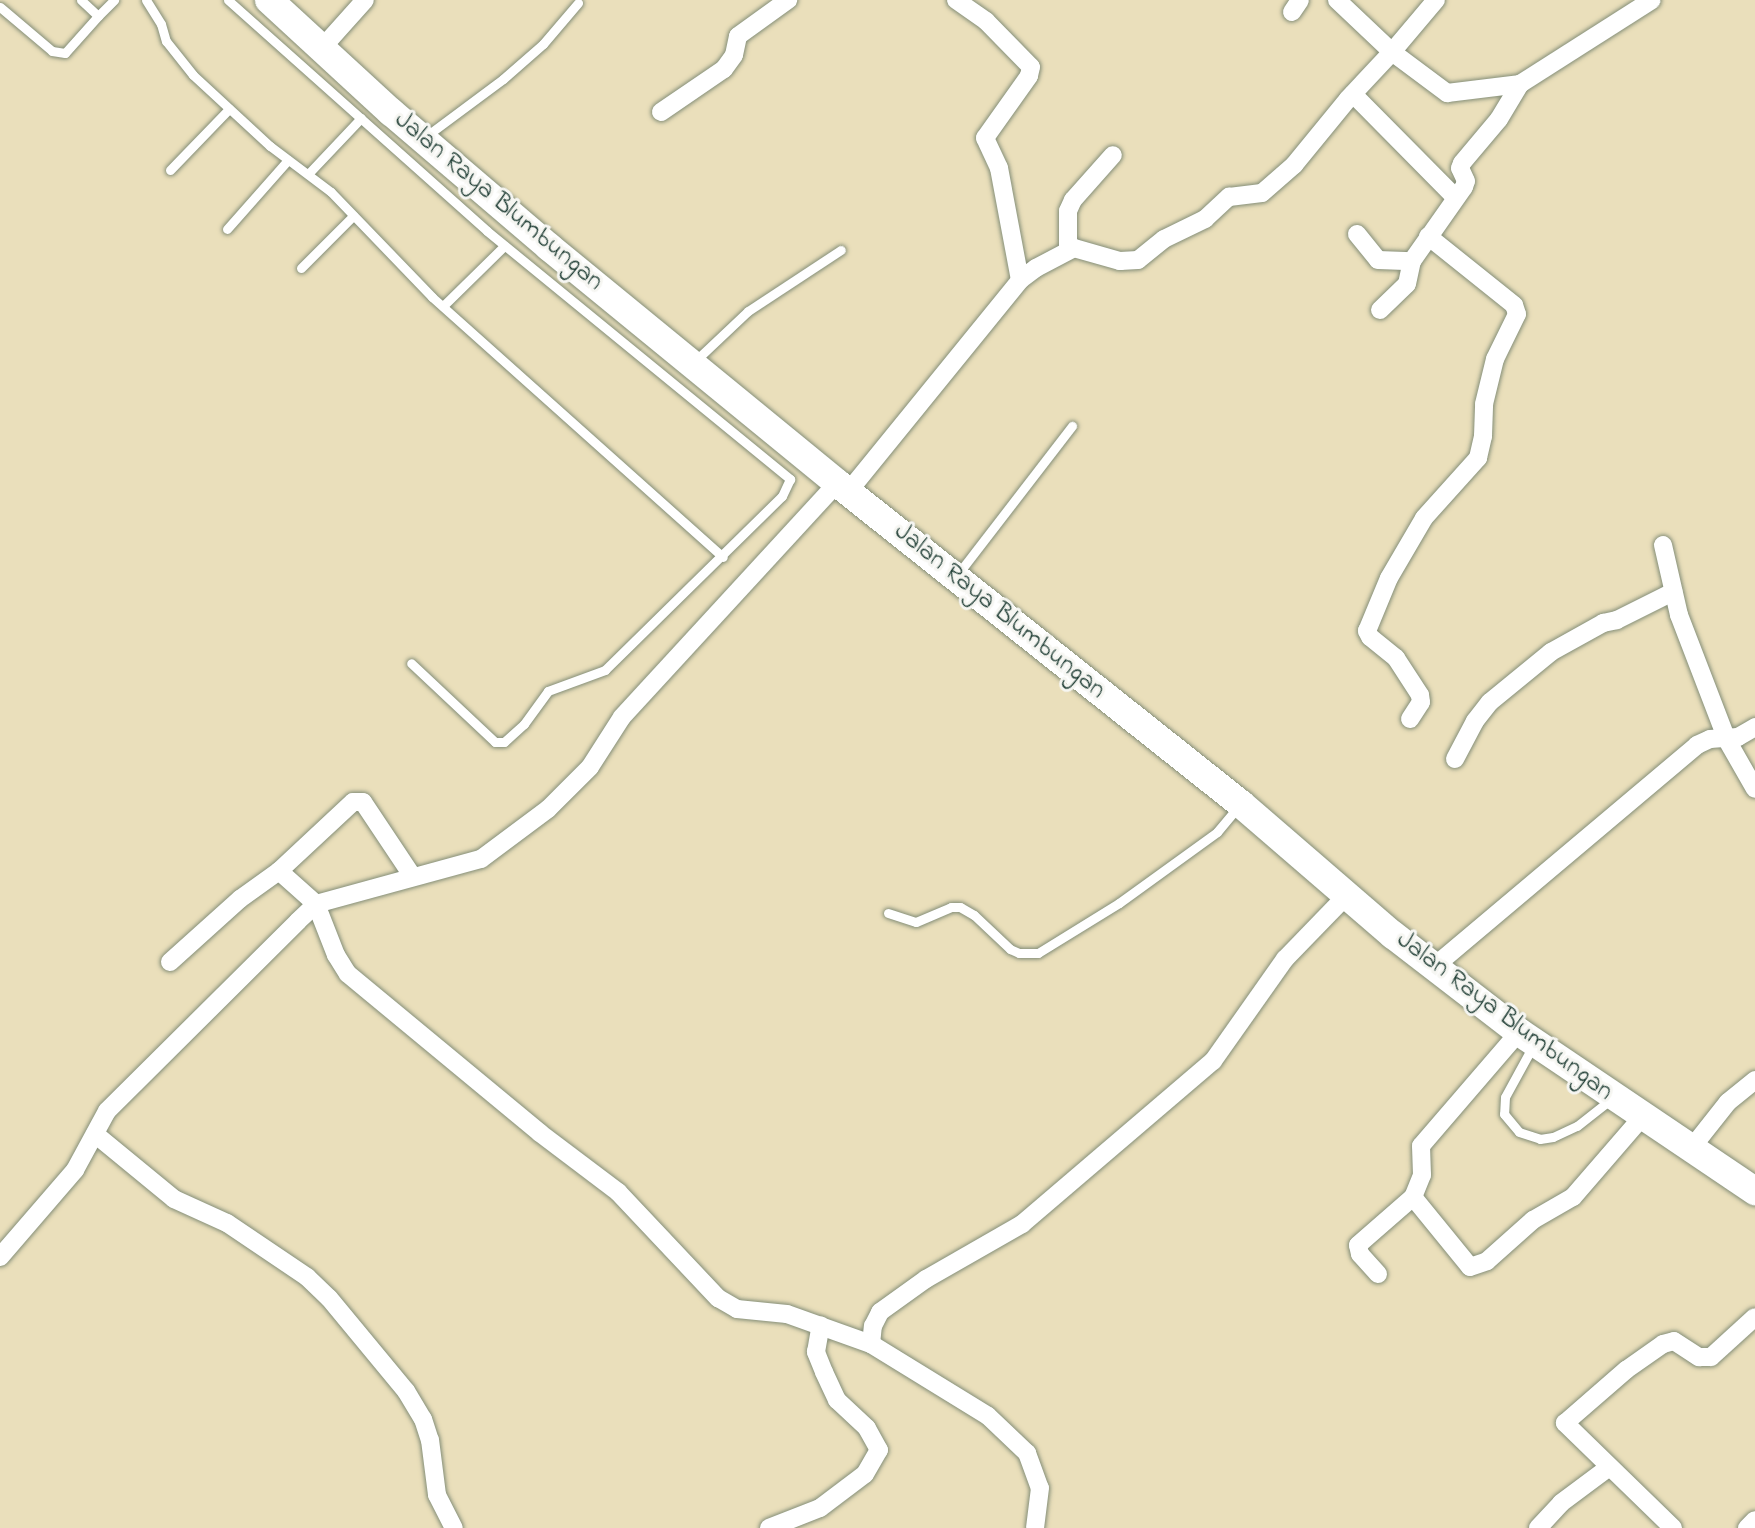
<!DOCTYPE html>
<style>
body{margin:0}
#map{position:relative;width:1755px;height:1528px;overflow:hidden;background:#eadfbb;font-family:"Indie Flower",sans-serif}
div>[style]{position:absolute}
.roads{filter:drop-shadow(0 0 2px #848e78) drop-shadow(0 0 2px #848e78)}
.service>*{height:9px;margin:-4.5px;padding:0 4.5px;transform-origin:4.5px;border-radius:4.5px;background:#fff}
.minor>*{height:18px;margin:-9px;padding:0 9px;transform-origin:9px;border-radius:9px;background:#fff}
.primary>*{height:28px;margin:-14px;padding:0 14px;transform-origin:14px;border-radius:14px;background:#fff}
span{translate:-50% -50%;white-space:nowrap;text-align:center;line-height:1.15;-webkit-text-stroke:6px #f6f6f2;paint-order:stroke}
.street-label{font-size:26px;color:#1f3d34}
</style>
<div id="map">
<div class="roads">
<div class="service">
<i style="left:81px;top:0;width:23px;rotate:43deg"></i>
<i style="left:98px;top:16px;width:23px;rotate:-45deg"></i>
<i style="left:146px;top:0;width:28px;rotate:58deg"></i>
<i style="left:161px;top:24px;width:18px;rotate:74deg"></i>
<i style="left:166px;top:41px;width:43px;rotate:51.5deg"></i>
<i style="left:193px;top:75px;width:105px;rotate:42.7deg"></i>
<i style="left:270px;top:146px;width:76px;rotate:37deg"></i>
<i style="left:331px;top:192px;width:146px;rotate:46.1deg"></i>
<i style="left:432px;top:297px;width:390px;rotate:41.8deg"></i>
<i style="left:228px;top:0;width:347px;rotate:41.7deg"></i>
<i style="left:487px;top:231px;width:392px;rotate:39.3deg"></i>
<i style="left:790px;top:479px;width:19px;rotate:115deg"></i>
<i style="left:782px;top:496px;width:248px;rotate:135.5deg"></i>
<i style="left:605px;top:670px;width:61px;rotate:159.8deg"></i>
<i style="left:548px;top:691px;width:41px;rotate:126deg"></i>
<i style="left:524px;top:724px;width:27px;rotate:138deg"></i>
<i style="left:504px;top:742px;width:9px;rotate:180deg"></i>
<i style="left:495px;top:742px;width:115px;rotate:-136.8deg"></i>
<i style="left:0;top:7px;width:68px;rotate:40.2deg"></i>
<i style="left:52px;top:51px;width:13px;rotate:9deg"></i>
<i style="left:65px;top:53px;width:50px;rotate:-48.3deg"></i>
<i style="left:425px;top:137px;width:97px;rotate:-36.6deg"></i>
<i style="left:503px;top:79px;width:53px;rotate:-41.2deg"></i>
<i style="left:543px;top:44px;width:54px;rotate:-49.5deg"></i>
<i style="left:170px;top:170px;width:85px;rotate:-46deg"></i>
<i style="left:308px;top:174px;width:77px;rotate:-46.6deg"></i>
<i style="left:227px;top:229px;width:92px;rotate:-48.5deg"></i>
<i style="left:301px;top:268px;width:74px;rotate:-45deg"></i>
<i style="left:443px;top:306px;width:86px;rotate:-44.5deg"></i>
<i style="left:694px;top:362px;width:74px;rotate:-43.4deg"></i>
<i style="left:748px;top:311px;width:111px;rotate:-33.3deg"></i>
<i style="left:958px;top:574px;width:187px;rotate:-52.4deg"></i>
<i style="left:888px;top:913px;width:29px;rotate:18deg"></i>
<i style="left:916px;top:922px;width:38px;rotate:-23deg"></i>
<i style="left:951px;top:907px;width:9px"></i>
<i style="left:960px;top:907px;width:16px;rotate:30deg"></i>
<i style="left:974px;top:915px;width:50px;rotate:43.4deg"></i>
<i style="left:1010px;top:949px;width:10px;rotate:24deg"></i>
<i style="left:1019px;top:953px;width:19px"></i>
<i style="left:1038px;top:953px;width:95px;rotate:-31.7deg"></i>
<i style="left:1119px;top:903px;width:121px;rotate:-35.9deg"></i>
<i style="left:1217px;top:832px;width:34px;rotate:-50deg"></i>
<i style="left:1534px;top:1044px;width:60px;rotate:118.7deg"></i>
<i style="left:1505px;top:1097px;width:17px;rotate:93deg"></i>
<i style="left:1504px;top:1114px;width:23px;rotate:50deg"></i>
<i style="left:1519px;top:1132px;width:22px;rotate:18deg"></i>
<i style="left:1540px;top:1139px;width:13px;rotate:-9deg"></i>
<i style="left:1553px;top:1137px;width:26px;rotate:-25deg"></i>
<i style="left:1577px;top:1126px;width:42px;rotate:-38.2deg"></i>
</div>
<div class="minor">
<i style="left:956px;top:0;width:37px;rotate:35deg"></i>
<i style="left:986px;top:21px;width:64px;rotate:45.6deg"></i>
<i style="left:1031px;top:67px;width:9px;rotate:103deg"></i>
<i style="left:1029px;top:76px;width:76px;rotate:125.4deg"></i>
<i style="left:985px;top:138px;width:33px;rotate:65deg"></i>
<i style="left:999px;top:168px;width:114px;rotate:79.4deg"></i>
<i style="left:1337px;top:0;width:76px;rotate:43.4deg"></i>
<i style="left:1392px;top:52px;width:68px;rotate:-49.8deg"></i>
<i style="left:1292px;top:12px;width:14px;rotate:-56deg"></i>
<i style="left:322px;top:48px;width:64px;rotate:-48.1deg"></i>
<i style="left:1353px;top:94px;width:145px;rotate:45.3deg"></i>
<i style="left:661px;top:112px;width:76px;rotate:-34.3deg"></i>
<i style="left:724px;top:69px;width:17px;rotate:-54deg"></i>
<i style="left:734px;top:55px;width:19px;rotate:-78deg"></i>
<i style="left:738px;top:36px;width:62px;rotate:-35.8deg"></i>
<i style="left:1357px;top:234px;width:33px;rotate:51deg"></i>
<i style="left:1378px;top:260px;width:34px;rotate:2deg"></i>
<i style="left:1068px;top:249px;width:38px;rotate:-90deg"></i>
<i style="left:1068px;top:211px;width:12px;rotate:-66deg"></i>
<i style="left:1073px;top:200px;width:60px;rotate:-48.4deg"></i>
<i style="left:1380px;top:310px;width:37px;rotate:-44deg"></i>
<i style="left:1407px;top:284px;width:24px;rotate:-78deg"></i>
<i style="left:1412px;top:261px;width:90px;rotate:-54.9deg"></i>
<i style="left:1464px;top:187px;width:6px;rotate:-72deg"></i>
<i style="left:1466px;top:181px;width:14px;rotate:-115deg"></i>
<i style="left:1460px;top:168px;width:5px;rotate:-68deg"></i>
<i style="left:1462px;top:163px;width:57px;rotate:-49.9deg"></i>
<i style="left:1499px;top:119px;width:41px;rotate:-59deg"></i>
<i style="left:848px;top:492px;width:273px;rotate:-50.9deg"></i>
<i style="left:1020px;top:280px;width:20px;rotate:-37deg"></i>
<i style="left:1036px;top:268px;width:43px;rotate:-27.8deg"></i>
<i style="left:1074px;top:248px;width:48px;rotate:15.8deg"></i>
<i style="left:1120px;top:261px;width:18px;rotate:-3deg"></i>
<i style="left:1138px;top:260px;width:33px;rotate:-39deg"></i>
<i style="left:1164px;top:239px;width:46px;rotate:-26deg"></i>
<i style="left:1205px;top:219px;width:33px;rotate:-43deg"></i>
<i style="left:1229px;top:197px;width:33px;rotate:-7deg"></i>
<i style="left:1262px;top:193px;width:43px;rotate:-41.2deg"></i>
<i style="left:1294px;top:165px;width:85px;rotate:-50.7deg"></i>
<i style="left:1348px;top:99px;width:64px;rotate:-46.9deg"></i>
<i style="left:1392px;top:52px;width:69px;rotate:36.7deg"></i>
<i style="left:1447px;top:93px;width:74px;rotate:-7deg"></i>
<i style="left:1520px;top:84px;width:156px;rotate:-32.5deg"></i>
<i style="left:1663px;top:545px;width:72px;rotate:77.1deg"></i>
<i style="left:1679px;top:615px;width:134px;rotate:69deg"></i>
<i style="left:1727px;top:740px;width:56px;rotate:60.3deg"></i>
<i style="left:1410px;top:719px;width:20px;rotate:-57deg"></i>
<i style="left:1421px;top:702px;width:7px;rotate:-98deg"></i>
<i style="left:1420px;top:695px;width:44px;rotate:-123deg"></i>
<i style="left:1396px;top:658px;width:33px;rotate:-141deg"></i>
<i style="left:1370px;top:637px;width:7px;rotate:-117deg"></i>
<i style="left:1367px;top:631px;width:57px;rotate:-67.5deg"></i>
<i style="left:1389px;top:578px;width:69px;rotate:-59.7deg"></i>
<i style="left:1424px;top:518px;width:81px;rotate:-48deg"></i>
<i style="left:1478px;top:458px;width:23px;rotate:-77deg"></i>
<i style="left:1483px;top:436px;width:32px;rotate:-88deg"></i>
<i style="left:1484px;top:404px;width:46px;rotate:-76.3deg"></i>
<i style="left:1495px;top:359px;width:50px;rotate:-63.9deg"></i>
<i style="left:1517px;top:314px;width:9px;rotate:-108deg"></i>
<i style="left:1514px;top:305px;width:110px;rotate:-141.3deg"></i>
<i style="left:1455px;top:759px;width:43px;rotate:-62.2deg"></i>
<i style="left:1475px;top:721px;width:24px;rotate:-52deg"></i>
<i style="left:1490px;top:702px;width:79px;rotate:-39.3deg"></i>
<i style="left:1551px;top:652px;width:60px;rotate:-29.1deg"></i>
<i style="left:1603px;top:623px;width:14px;rotate:-12deg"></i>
<i style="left:1617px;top:620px;width:63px;rotate:-26.6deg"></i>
<i style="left:279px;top:871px;width:101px;rotate:-43deg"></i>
<i style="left:353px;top:802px;width:10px"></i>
<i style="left:363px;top:802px;width:90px;rotate:56.3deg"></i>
<i style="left:170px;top:962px;width:94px;rotate:-42deg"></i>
<i style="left:240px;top:899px;width:48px;rotate:-35.7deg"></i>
<i style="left:279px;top:871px;width:50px;rotate:41.7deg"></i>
<i style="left:316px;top:904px;width:55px;rotate:68.6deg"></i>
<i style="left:336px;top:955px;width:22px;rotate:58deg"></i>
<i style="left:348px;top:974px;width:249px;rotate:39.6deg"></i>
<i style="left:540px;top:1133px;width:98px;rotate:37.1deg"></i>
<i style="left:618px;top:1192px;width:146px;rotate:46.7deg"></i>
<i style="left:718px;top:1298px;width:22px;rotate:30deg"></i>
<i style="left:737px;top:1309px;width:50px;rotate:5.7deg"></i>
<i style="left:787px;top:1314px;width:89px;rotate:19.7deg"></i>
<i style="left:871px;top:1344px;width:137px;rotate:31.6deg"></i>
<i style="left:988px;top:1416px;width:54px;rotate:43.5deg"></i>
<i style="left:1027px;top:1453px;width:37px;rotate:70deg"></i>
<i style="left:1040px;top:1488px;width:40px;rotate:97.1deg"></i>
<i style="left:1436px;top:965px;width:341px;rotate:-40.1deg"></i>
<i style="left:1697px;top:745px;width:14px;rotate:-25deg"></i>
<i style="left:1710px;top:739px;width:28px;rotate:-4deg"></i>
<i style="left:1738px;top:737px;width:20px;rotate:-30deg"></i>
<i style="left:1519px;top:1032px;width:150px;rotate:130.7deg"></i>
<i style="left:1421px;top:1146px;width:29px;rotate:88deg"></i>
<i style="left:1422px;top:1175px;width:24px;rotate:112deg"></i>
<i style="left:1413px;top:1197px;width:90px;rotate:50.8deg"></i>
<i style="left:1470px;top:1267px;width:18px;rotate:-19deg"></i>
<i style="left:1487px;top:1261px;width:62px;rotate:-41.7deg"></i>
<i style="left:1533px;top:1220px;width:46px;rotate:-29.9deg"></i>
<i style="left:1573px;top:1197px;width:106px;rotate:-49.2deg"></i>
<i style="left:95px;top:1134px;width:102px;rotate:39.4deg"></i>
<i style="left:174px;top:1199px;width:58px;rotate:24.4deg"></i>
<i style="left:227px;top:1223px;width:97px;rotate:34deg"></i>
<i style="left:307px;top:1277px;width:30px;rotate:44deg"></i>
<i style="left:329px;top:1298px;width:121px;rotate:50.4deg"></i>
<i style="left:406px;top:1391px;width:33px;rotate:59deg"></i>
<i style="left:423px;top:1419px;width:22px;rotate:72deg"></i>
<i style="left:430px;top:1440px;width:55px;rotate:82.7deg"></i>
<i style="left:437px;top:1495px;width:37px;rotate:63deg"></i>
<i style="left:1690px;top:1150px;width:61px;rotate:-51.6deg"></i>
<i style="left:1728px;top:1102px;width:35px;rotate:-39deg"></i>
<i style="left:0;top:1257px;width:115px;rotate:-49.2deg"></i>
<i style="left:75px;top:1170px;width:67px;rotate:-61.5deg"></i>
<i style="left:107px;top:1111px;width:269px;rotate:-44.8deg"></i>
<i style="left:298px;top:921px;width:25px;rotate:-43deg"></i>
<i style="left:316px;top:904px;width:171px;rotate:-15.3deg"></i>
<i style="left:481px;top:859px;width:84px;rotate:-36.7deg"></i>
<i style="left:548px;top:809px;width:59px;rotate:-45deg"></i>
<i style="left:590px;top:767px;width:59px;rotate:-57.4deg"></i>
<i style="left:622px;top:717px;width:318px;rotate:-47.4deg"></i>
<i style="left:1378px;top:1274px;width:27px;rotate:-132deg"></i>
<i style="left:1360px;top:1254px;width:9px;rotate:-103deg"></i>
<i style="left:1358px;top:1245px;width:73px;rotate:-41.1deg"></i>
<i style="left:871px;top:1344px;width:18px;rotate:-84deg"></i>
<i style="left:873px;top:1326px;width:16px;rotate:-63deg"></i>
<i style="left:880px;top:1312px;width:57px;rotate:-35.7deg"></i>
<i style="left:926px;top:1279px;width:111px;rotate:-29.8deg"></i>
<i style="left:1022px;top:1224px;width:251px;rotate:-40.5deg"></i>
<i style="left:1213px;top:1061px;width:125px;rotate:-54.8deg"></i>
<i style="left:1285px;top:959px;width:89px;rotate:-45.9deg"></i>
<i style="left:769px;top:1528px;width:55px;rotate:-21.4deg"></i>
<i style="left:820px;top:1508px;width:56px;rotate:-37.1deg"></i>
<i style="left:865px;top:1474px;width:28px;rotate:-60deg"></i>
<i style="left:879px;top:1450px;width:25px;rotate:-119deg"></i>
<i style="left:867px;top:1428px;width:41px;rotate:-137deg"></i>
<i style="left:837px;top:1400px;width:31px;rotate:-115deg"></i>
<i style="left:824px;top:1372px;width:22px;rotate:-112deg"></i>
<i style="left:816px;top:1352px;width:27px;rotate:-80deg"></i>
<i style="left:1538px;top:1528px;width:34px;rotate:-47deg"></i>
<i style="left:1561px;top:1503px;width:59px;rotate:-36.7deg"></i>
<i style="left:1673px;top:1528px;width:151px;rotate:-135.8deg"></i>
<i style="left:1565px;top:1423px;width:81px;rotate:-41deg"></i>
<i style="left:1626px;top:1370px;width:45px;rotate:-35.1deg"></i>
<i style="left:1663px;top:1344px;width:11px;rotate:-15deg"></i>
<i style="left:1674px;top:1341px;width:30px;rotate:33deg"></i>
<i style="left:1699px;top:1357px;width:12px"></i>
<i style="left:1711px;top:1357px;width:59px;rotate:-42.3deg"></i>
<i style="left:1747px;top:1528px;width:11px;rotate:-45deg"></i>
</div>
<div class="primary">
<i style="left:269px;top:0;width:166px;rotate:42.6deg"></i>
<i style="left:391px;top:112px;width:208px;rotate:40.5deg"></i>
<i style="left:549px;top:247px;width:372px;rotate:39.3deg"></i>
<i style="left:837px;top:483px;width:516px;rotate:38.47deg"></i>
<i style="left:1241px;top:804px;width:201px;rotate:40.8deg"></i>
<i style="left:1393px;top:935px;width:159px;rotate:37.6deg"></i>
<i style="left:1519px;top:1032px;width:285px;rotate:34deg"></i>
</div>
</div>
<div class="street-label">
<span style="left:498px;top:202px;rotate:40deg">Jalan Raya Blumbungan</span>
<span style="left:999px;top:612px;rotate:39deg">Jalan Raya Blumbungan</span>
<span style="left:1504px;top:1017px;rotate:37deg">Jalan Raya Blumbungan</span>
</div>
</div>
